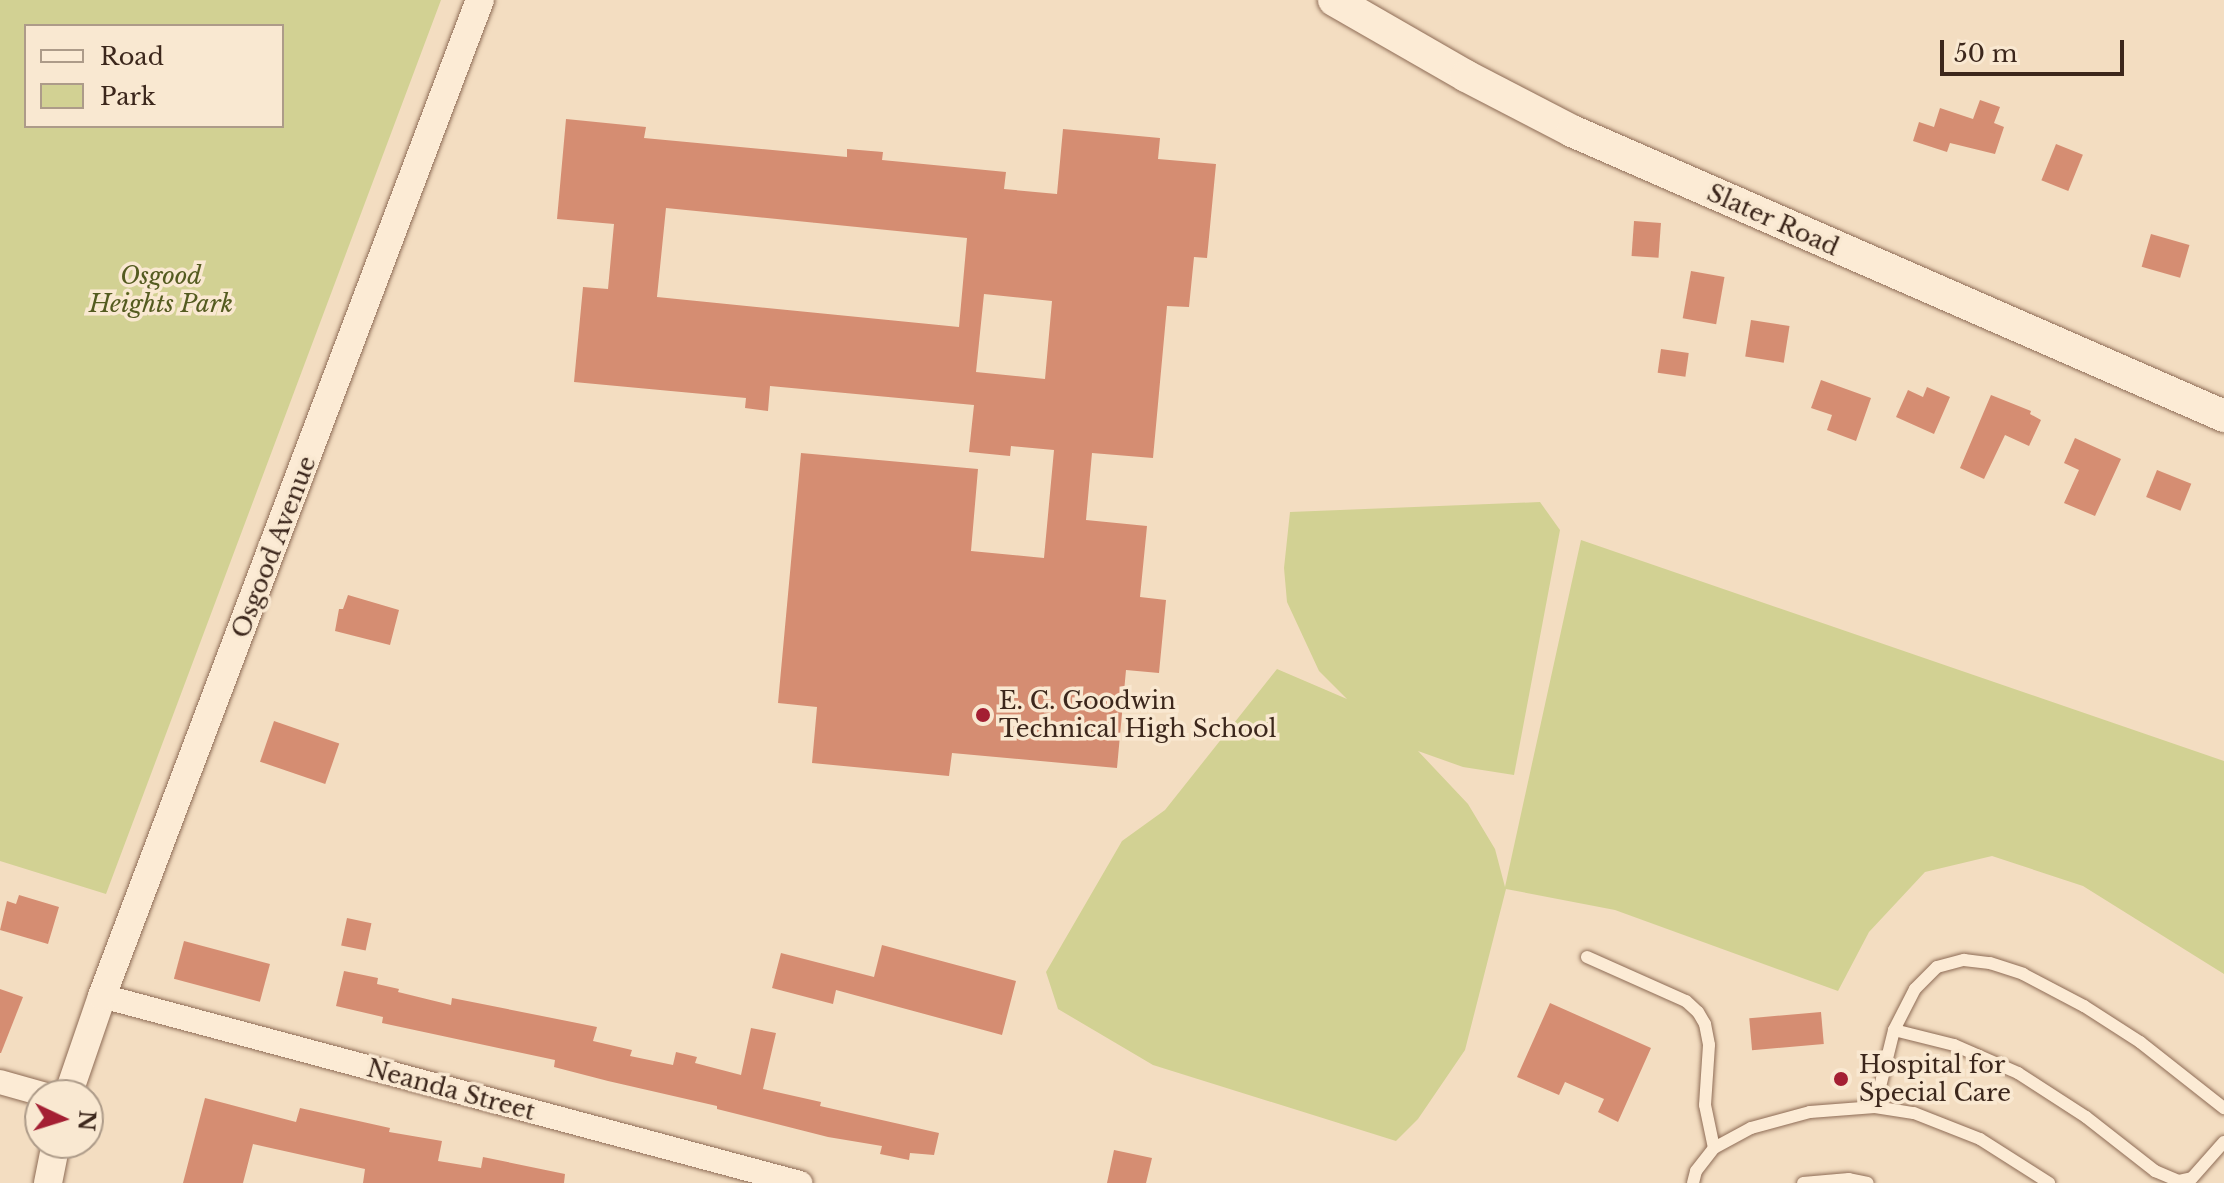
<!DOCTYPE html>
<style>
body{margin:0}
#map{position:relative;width:2224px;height:1183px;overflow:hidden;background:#f3ddc1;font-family:"Libre Baskerville",serif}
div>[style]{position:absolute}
.green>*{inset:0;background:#d2d193}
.building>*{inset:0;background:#d58d72;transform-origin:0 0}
.roads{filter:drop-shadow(0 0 2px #8e6c56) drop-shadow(0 0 2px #8e6c56)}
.service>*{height:12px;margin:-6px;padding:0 6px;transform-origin:6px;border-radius:6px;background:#fcebd5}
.minor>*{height:24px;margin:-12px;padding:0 12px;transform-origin:12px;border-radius:12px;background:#fcebd5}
.tertiary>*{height:28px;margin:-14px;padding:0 14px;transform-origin:14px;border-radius:14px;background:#fcebd5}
.secondary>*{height:32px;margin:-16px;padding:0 16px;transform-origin:16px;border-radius:16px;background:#fcebd5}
.dots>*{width:22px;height:22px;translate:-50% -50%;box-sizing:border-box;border:4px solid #f9e8d1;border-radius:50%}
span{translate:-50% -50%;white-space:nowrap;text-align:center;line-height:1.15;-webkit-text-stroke:7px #f9e8d1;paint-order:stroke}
.street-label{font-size:24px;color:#3c271c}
.park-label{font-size:24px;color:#545b20;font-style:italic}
.poi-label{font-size:24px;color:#3c271c}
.left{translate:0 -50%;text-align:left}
.legend{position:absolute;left:24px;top:24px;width:260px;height:104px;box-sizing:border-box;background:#f9e8d1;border:2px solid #ad9b89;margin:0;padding:10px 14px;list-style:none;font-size:24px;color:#3c271c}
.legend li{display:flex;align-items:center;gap:16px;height:40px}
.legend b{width:40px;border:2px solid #ad9b89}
.north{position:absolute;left:24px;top:1079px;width:80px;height:80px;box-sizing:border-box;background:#f9e8d1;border:2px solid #ad9b89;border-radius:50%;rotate:94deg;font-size:22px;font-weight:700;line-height:32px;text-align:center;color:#3c271c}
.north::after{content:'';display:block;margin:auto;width:28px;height:36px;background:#a41f33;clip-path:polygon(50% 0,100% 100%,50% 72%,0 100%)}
.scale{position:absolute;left:1940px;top:40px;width:184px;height:36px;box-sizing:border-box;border:4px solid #3c271c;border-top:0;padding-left:10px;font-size:24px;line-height:28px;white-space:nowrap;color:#3c271c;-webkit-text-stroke:6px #f9e8d1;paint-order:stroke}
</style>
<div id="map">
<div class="green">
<i style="clip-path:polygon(evenodd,0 0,441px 0,106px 894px,0 861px,0 0,282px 26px,282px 126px,26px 126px,26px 26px,282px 26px)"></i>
<i style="clip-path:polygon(1540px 502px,1560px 530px,1514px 775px,1463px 767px,1418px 751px,1468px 804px,1495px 849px,1505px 887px,1581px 540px,2224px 761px,2224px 974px,2083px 886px,1992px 856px,1925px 872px,1869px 932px,1838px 991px,1615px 910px,1506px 889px,1465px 1050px,1418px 1119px,1396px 1141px,1153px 1065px,1058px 1009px,1046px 972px,1122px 841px,1165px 810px,1277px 669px,1347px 699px,1319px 671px,1287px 602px,1284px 568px,1290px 512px)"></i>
</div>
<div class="building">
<i style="clip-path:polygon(1980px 100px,2000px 107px,1994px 123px,2004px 127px,1995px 154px,1950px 143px,1947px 152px,1913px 141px,1919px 122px,1934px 127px,1940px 108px,1973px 119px)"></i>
<i style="clip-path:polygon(evenodd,566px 119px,646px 127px,644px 138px,847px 157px,847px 149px,883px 152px,882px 160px,1006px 172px,1004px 189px,1057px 194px,1063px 129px,1160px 138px,1158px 159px,1216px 164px,1207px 258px,1194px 257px,1189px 307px,1167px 306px,1153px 458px,1092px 453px,1086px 520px,1147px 526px,1140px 597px,1166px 600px,1159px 673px,1126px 670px,1117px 768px,952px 753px,949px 776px,812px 763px,817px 707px,778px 703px,801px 453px,978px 469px,971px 551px,1044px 558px,1054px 450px,1011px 446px,1010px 456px,969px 452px,974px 405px,770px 386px,768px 411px,745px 408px,746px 398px,574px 382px,583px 287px,608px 289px,614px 224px,557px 219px,566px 119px,666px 208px,967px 238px,959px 327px,657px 297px,666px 208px,566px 119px,984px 294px,1052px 301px,1045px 379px,976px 372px,984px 294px)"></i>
<i style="left:2056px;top:144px;width:29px;height:39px;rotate:22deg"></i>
<i style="left:1634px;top:221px;width:27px;height:35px;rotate:4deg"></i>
<i style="left:2151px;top:234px;width:40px;height:34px;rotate:16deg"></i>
<i style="left:1691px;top:271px;width:34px;height:48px;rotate:10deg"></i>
<i style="left:1751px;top:320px;width:39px;height:37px;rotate:9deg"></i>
<i style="left:1661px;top:349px;width:28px;height:24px;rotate:8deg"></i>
<i style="clip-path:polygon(1821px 380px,1871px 398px,1856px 441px,1827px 430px,1832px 415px,1811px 408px)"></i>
<i style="clip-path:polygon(1927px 387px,1950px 397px,1934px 434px,1896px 417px,1908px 390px,1923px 397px)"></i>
<i style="clip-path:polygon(1991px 395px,2031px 411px,2030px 414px,2041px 420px,2029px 446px,2005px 435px,1984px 479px,1960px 468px)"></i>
<i style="clip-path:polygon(2075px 438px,2121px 459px,2095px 516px,2064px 503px,2079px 470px,2064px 463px)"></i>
<i style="left:2157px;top:470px;width:37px;height:29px;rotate:22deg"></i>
<i style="clip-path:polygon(348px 595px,399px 610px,390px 645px,335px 631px,339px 609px,343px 609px)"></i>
<i style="left:274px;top:721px;width:69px;height:43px;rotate:19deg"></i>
<i style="clip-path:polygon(19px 895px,59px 907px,48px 944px,0 930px,7px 901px,16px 904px)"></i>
<i style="left:347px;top:918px;width:25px;height:28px;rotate:12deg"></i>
<i style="left:184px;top:941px;width:89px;height:39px;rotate:15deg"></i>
<i style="clip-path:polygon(882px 945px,1016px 981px,1002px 1035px,836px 990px,833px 1004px,772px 988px,781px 953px,874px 977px)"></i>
<i style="clip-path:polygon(344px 971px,378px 978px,377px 984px,399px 989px,398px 992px,451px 1005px,452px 998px,597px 1027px,593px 1041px,632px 1050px,630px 1056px,673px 1065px,676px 1052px,697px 1057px,695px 1063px,741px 1075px,751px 1028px,776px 1033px,763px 1089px,821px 1102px,820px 1106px,939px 1133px,934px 1155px,910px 1153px,909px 1160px,880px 1154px,882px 1146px,828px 1137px,717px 1109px,717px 1106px,608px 1081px,554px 1067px,555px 1060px,382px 1023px,383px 1017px,336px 1006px)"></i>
<i style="clip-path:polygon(0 989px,23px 997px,1px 1053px,0 1053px)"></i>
<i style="clip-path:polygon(1550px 1003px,1651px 1048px,1618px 1122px,1598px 1112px,1604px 1099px,1565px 1082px,1559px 1095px,1517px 1077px)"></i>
<i style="left:1821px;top:1012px;width:32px;height:72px;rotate:85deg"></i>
<i style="clip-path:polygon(205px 1098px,296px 1122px,300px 1108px,390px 1128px,389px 1132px,442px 1141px,438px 1161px,481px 1168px,483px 1157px,565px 1174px,564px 1183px,363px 1183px,365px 1169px,253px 1144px,243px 1183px,183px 1183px)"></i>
<i style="clip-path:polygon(1114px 1150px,1152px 1158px,1146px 1183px,1107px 1183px)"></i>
</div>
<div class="roads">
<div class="service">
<i style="left:1587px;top:957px;width:108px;rotate:24deg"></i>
<i style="left:1686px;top:1001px;width:16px;rotate:43deg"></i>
<i style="left:1698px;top:1012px;width:14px;rotate:60deg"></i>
<i style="left:1705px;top:1024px;width:21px;rotate:79deg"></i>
<i style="left:1709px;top:1045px;width:60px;rotate:93.8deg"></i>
<i style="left:1705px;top:1105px;width:44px;rotate:78.2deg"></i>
<i style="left:1894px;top:1030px;width:62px;rotate:14deg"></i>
<i style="left:1954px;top:1045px;width:70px;rotate:23.6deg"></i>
<i style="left:2018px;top:1073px;width:81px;rotate:32.9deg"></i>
<i style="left:2086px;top:1117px;width:88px;rotate:38deg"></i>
<i style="left:2155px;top:1171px;width:25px;rotate:23deg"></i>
<i style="left:2178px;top:1181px;width:14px;rotate:-12deg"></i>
<i style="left:2192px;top:1178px;width:48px;rotate:-48.4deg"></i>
<i style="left:1875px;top:1107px;width:79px;rotate:-76.1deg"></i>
<i style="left:1894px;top:1030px;width:46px;rotate:-62.9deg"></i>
<i style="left:1915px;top:989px;width:31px;rotate:-45deg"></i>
<i style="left:1937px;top:967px;width:28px;rotate:-15deg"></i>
<i style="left:1964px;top:960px;width:26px;rotate:7deg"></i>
<i style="left:1990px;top:963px;width:35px;rotate:18deg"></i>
<i style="left:2023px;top:974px;width:69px;rotate:27.7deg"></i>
<i style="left:2084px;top:1006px;width:67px;rotate:32.7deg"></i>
<i style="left:2140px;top:1042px;width:107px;rotate:38.2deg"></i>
<i style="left:1693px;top:1183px;width:12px;rotate:-76deg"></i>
<i style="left:1696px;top:1171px;width:29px;rotate:-52deg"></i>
<i style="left:1714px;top:1148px;width:42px;rotate:-28.4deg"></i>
<i style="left:1751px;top:1128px;width:61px;rotate:-15.2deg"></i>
<i style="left:1810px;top:1112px;width:65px;rotate:-4.4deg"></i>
<i style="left:1875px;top:1107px;width:39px;rotate:9deg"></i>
<i style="left:1914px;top:1113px;width:71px;rotate:21.5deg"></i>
<i style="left:1980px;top:1139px;width:82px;rotate:32.5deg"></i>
<i style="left:1803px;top:1183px;width:46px;rotate:-5deg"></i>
<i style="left:1849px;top:1179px;width:19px;rotate:12deg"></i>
</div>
<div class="minor">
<i style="left:102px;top:996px;width:723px;rotate:15deg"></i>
<i style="left:0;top:1082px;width:48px;rotate:15.8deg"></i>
</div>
<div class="tertiary">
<i style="left:68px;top:1095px;width:105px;rotate:-71deg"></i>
<i style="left:102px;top:996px;width:1065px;rotate:-69.22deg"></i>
<i style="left:48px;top:1183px;width:41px;rotate:-78.7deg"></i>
</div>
<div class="secondary">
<i style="left:1334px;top:0;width:152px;rotate:29.9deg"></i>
<i style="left:1466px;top:76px;width:119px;rotate:27.4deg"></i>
<i style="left:1572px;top:131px;width:712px;rotate:23.61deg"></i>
</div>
</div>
<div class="dots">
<i style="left:983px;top:715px;background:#a41f33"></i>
<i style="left:1841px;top:1079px;background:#a41f33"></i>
</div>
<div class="street-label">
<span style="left:1773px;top:220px;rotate:24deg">Slater Road</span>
<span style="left:274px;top:547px;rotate:-69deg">Osgood Avenue</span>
<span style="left:451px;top:1090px;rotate:15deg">Neanda Street</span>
</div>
<div class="park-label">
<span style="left:161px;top:290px">Osgood<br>Heights Park</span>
</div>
<div class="poi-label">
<span class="left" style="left:999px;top:715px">E. C. Goodwin<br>Technical High School</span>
<span class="left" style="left:1859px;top:1079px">Hospital for<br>Special Care</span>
</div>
<ul class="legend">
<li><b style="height:10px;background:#fcebd5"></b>Road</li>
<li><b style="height:22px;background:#d2d193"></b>Park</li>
</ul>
<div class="north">N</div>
<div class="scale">50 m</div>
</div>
